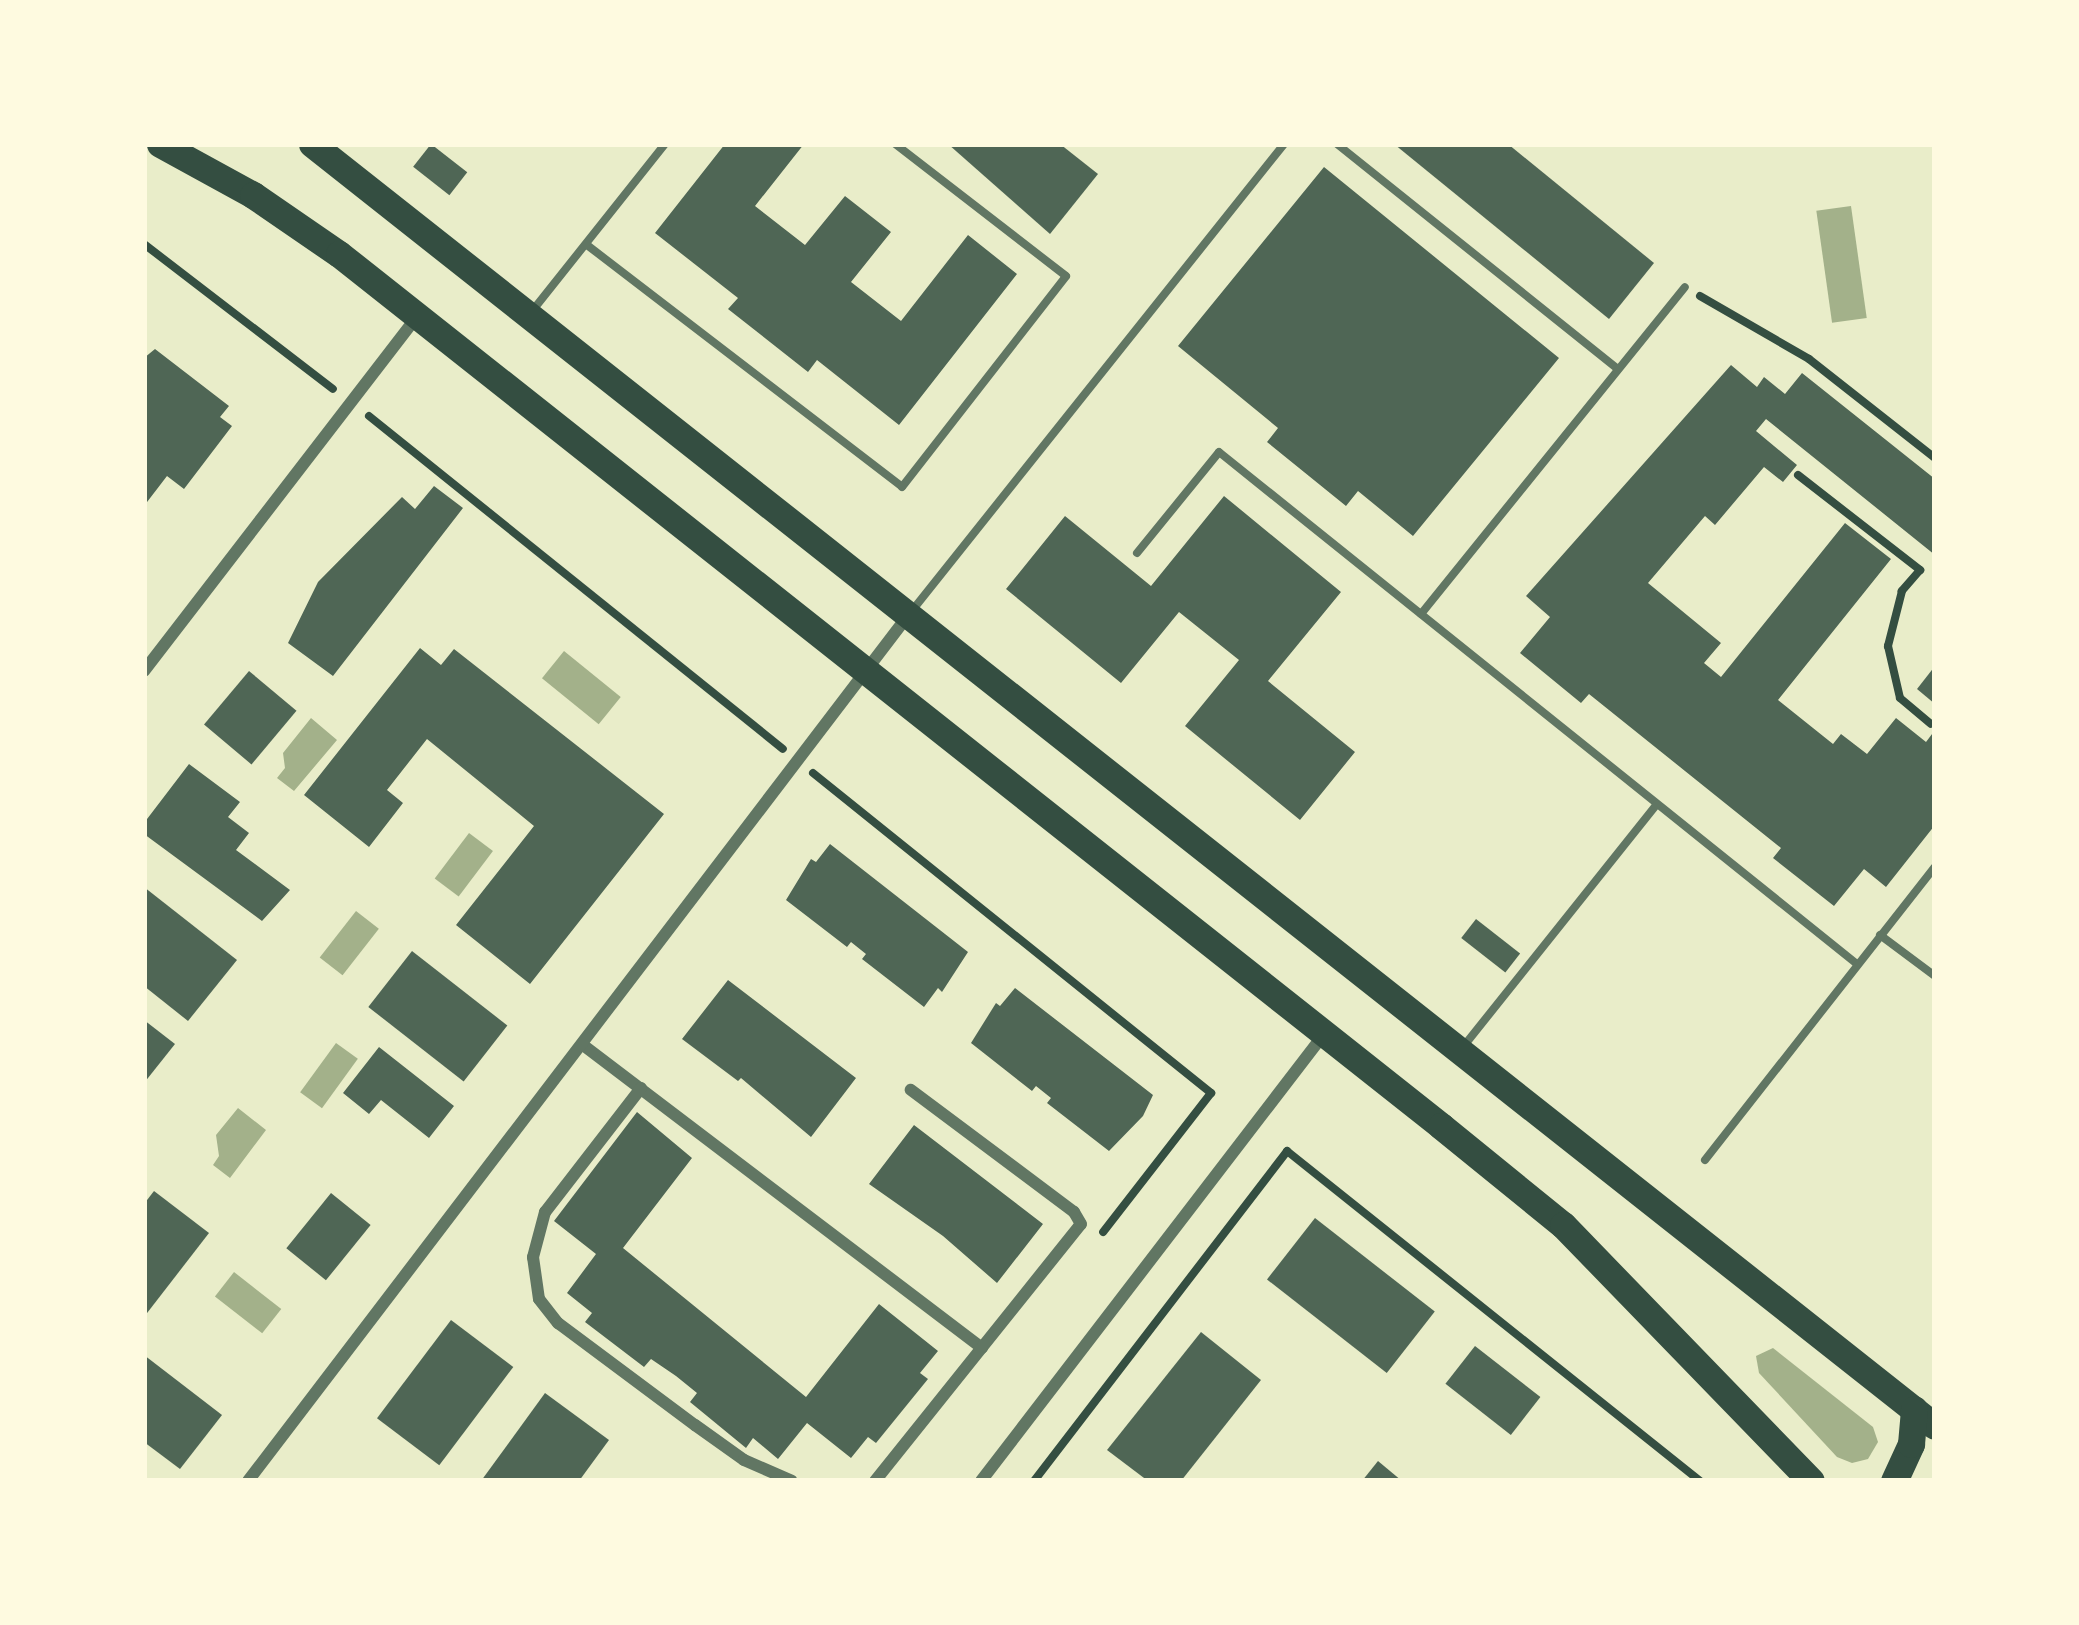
<!DOCTYPE html>
<style>
body{margin:0}
#map{position:relative;width:2079px;height:1625px;overflow:hidden;background:#e9edc9;font-family:"Archivo Narrow",sans-serif}
div>[style]{position:absolute}
.water>*{inset:0;background:#a3b18a;transform-origin:0 0}
.building>*{inset:0;background:#4f6655;transform-origin:0 0}
.path>*{height:8px;margin:-4px;padding:0 4px;transform-origin:4px;border-radius:4px;background:#344e41}
.service>*{height:8px;margin:-4px;padding:0 4px;transform-origin:4px;border-radius:4px;background:#617663}
.minor>*{height:12px;margin:-6px;padding:0 6px;transform-origin:6px;border-radius:6px;background:#617663}
.primary>*{height:27px;margin:-13.5px;padding:0 13.5px;transform-origin:13.5px;border-radius:13.5px;background:#344e41}
span{translate:-50% -50%;white-space:nowrap;text-align:center;line-height:1.15;-webkit-text-stroke:12px #fefae0;paint-order:stroke}
.frame{position:absolute;inset:0;border:147px solid #fefae0;pointer-events:none}
</style>
<div id="map">
<div class="water">
<i style="left:1851px;top:206px;width:113px;height:35px;rotate:82deg"></i>
<i style="left:564px;top:651px;width:73px;height:35px;rotate:39deg"></i>
<i style="clip-path:polygon(311px 718px,337px 740px,294px 791px,277px 778px,285px 768px,283px 753px)"></i>
<i style="left:469px;top:833px;width:30px;height:57px;rotate:37deg"></i>
<i style="left:356px;top:911px;width:29px;height:59px;rotate:38deg"></i>
<i style="left:336px;top:1043px;width:27px;height:61px;rotate:36deg"></i>
<i style="clip-path:polygon(238px 1108px,266px 1130px,230px 1178px,213px 1165px,219px 1156px,216px 1135px)"></i>
<i style="left:234px;top:1272px;width:60px;height:31px;rotate:38deg"></i>
<i style="clip-path:polygon(1773px 1348px,1873px 1427px,1878px 1442px,1868px 1459px,1852px 1463px,1837px 1457px,1759px 1373px,1756px 1356px)"></i>
</div>
<div class="building">
<i style="left:431px;top:144px;width:46px;height:29px;rotate:38deg"></i>
<i style="clip-path:polygon(725px 144px,804px 144px,755px 206px,805px 245px,845px 196px,891px 232px,851px 282px,901px 321px,968px 235px,1017px 274px,899px 425px,817px 360px,808px 372px,728px 309px,738px 298px,655px 233px)"></i>
<i style="clip-path:polygon(948px 144px,1060px 144px,1098px 174px,1050px 234px)"></i>
<i style="clip-path:polygon(1394px 144px,1508px 144px,1654px 263px,1609px 319px)"></i>
<i style="clip-path:polygon(1324px 167px,1559px 358px,1413px 536px,1358px 491px,1346px 506px,1267px 442px,1278px 428px,1178px 346px)"></i>
<i style="clip-path:polygon(155px 349px,229px 406px,220px 417px,232px 426px,184px 489px,167px 476px,144px 506px,144px 358px)"></i>
<i style="clip-path:polygon(1731px 365px,1757px 387px,1764px 377px,1785px 394px,1802px 373px,1935px 479px,1935px 555px,1766px 419px,1756px 431px,1797px 465px,1783px 482px,1764px 467px,1715px 525px,1705px 516px,1648px 583px,1721px 643px,1704px 663px,1721px 677px,1845px 523px,1891px 559px,1778px 700px,1833px 744px,1841px 734px,1867px 754px,1896px 718px,1926px 742px,1935px 730px,1935px 825px,1886px 887px,1864px 869px,1834px 906px,1773px 858px,1781px 848px,1589px 694px,1581px 703px,1520px 653px,1550px 617px,1526px 596px)"></i>
<i style="clip-path:polygon(434px 486px,463px 508px,333px 676px,288px 643px,318px 582px,402px 497px,415px 509px)"></i>
<i style="clip-path:polygon(1224px 496px,1341px 592px,1268px 681px,1355px 752px,1300px 820px,1185px 726px,1239px 660px,1179px 612px,1121px 683px,1006px 589px,1065px 516px,1151px 586px)"></i>
<i style="clip-path:polygon(420px 648px,441px 665px,454px 649px,664px 814px,530px 984px,456px 925px,534px 826px,427px 739px,387px 790px,403px 803px,369px 847px,304px 795px)"></i>
<i style="clip-path:polygon(1935px 666px,1935px 704px,1917px 689px)"></i>
<i style="left:249px;top:671px;width:62px;height:70px;rotate:40deg"></i>
<i style="clip-path:polygon(189px 764px,240px 802px,228px 817px,249px 833px,236px 850px,290px 890px,262px 921px,144px 834px,144px 823px)"></i>
<i style="clip-path:polygon(830px 844px,968px 952px,942px 992px,938px 988px,924px 1007px,862px 959px,866px 954px,851px 942px,847px 947px,786px 900px,811px 859px,816px 862px)"></i>
<i style="clip-path:polygon(144px 887px,237px 960px,188px 1021px,144px 986px)"></i>
<i style="left:1476px;top:919px;width:56px;height:24px;rotate:38deg"></i>
<i style="left:412px;top:951px;width:121px;height:71px;rotate:38deg"></i>
<i style="clip-path:polygon(728px 980px,856px 1078px,811px 1137px,741px 1078px,738px 1081px,682px 1039px)"></i>
<i style="clip-path:polygon(1015px 988px,1153px 1095px,1143px 1116px,1109px 1151px,1047px 1103px,1051px 1098px,1036px 1086px,1032px 1091px,971px 1043px,996px 1003px,1000px 1006px)"></i>
<i style="clip-path:polygon(144px 1020px,175px 1044px,144px 1083px)"></i>
<i style="clip-path:polygon(379px 1047px,454px 1106px,429px 1138px,381px 1100px,369px 1114px,343px 1093px)"></i>
<i style="clip-path:polygon(637px 1112px,692px 1158px,623px 1248px,806px 1397px,879px 1304px,938px 1351px,920px 1373px,928px 1379px,876px 1443px,868px 1437px,851px 1458px,807px 1423px,778px 1459px,753px 1438px,746px 1448px,690px 1402px,697px 1393px,676px 1376px,651px 1359px,644px 1367px,585px 1322px,592px 1313px,567px 1293px,596px 1254px,554px 1221px)"></i>
<i style="clip-path:polygon(914px 1125px,1043px 1224px,997px 1283px,943px 1236px,869px 1184px)"></i>
<i style="clip-path:polygon(154px 1191px,209px 1233px,144px 1317px,144px 1204px)"></i>
<i style="left:331px;top:1193px;width:51px;height:71px;rotate:39deg"></i>
<i style="left:1315px;top:1218px;width:152px;height:78px;rotate:38deg"></i>
<i style="left:451px;top:1320px;width:78px;height:123px;rotate:37deg"></i>
<i style="clip-path:polygon(1201px 1332px,1261px 1380px,1181px 1481px,1148px 1481px,1107px 1450px)"></i>
<i style="left:1475px;top:1346px;width:83px;height:48px;rotate:38deg"></i>
<i style="clip-path:polygon(144px 1355px,222px 1415px,180px 1469px,144px 1442px)"></i>
<i style="clip-path:polygon(545px 1393px,609px 1440px,579px 1481px,481px 1481px)"></i>
<i style="clip-path:polygon(1378px 1461px,1402px 1481px,1362px 1481px)"></i>
</div>
<div class="path">
<i style="left:144px;top:244px;width:238px;rotate:37.5deg"></i>
<i style="left:1700px;top:296px;width:126px;rotate:30deg"></i>
<i style="left:1809px;top:359px;width:160px;rotate:38.2deg"></i>
<i style="left:369px;top:416px;width:531px;rotate:38.81deg"></i>
<i style="left:1798px;top:475px;width:155px;rotate:37.9deg"></i>
<i style="left:1920px;top:570px;width:28px;rotate:131deg"></i>
<i style="left:1902px;top:591px;width:57px;rotate:104.3deg"></i>
<i style="left:1888px;top:646px;width:53px;rotate:77deg"></i>
<i style="left:1900px;top:698px;width:40px;rotate:40deg"></i>
<i style="left:813px;top:773px;width:511px;rotate:38.8deg"></i>
<i style="left:1211px;top:1093px;width:176px;rotate:127.8deg"></i>
<i style="left:1034px;top:1481px;width:416px;rotate:-52.5deg"></i>
<i style="left:1287px;top:1151px;width:529px;rotate:38.63deg"></i>
</div>
<div class="service">
<i style="left:1337px;top:144px;width:360px;rotate:38.7deg"></i>
<i style="left:587px;top:245px;width:397px;rotate:37.5deg"></i>
<i style="left:902px;top:487px;width:267px;rotate:-52.1deg"></i>
<i style="left:1066px;top:276px;width:216px;rotate:-142.3deg"></i>
<i style="left:533px;top:310px;width:212px;rotate:-51.5deg"></i>
<i style="left:1137px;top:553px;width:130px;rotate:-50.9deg"></i>
<i style="left:1219px;top:452px;width:818px;rotate:38.75deg"></i>
<i style="left:911px;top:612px;width:598px;rotate:-51.44deg"></i>
<i style="left:1421px;top:614px;width:420px;rotate:-51.1deg"></i>
<i style="left:1880px;top:935px;width:69px;rotate:36.7deg"></i>
<i style="left:1463px;top:1047px;width:310px;rotate:-51.4deg"></i>
<i style="left:1705px;top:1160px;width:372px;rotate:-51.9deg"></i>
</div>
<div class="minor">
<i style="left:144px;top:671px;width:447px;rotate:-52.4deg"></i>
<i style="left:583px;top:1045px;width:501px;rotate:37.21deg"></i>
<i style="left:641px;top:1088px;width:157px;rotate:127.7deg"></i>
<i style="left:545px;top:1212px;width:47px;rotate:104.9deg"></i>
<i style="left:533px;top:1257px;width:42px;rotate:81.9deg"></i>
<i style="left:539px;top:1299px;width:31px;rotate:52deg"></i>
<i style="left:558px;top:1323px;width:171px;rotate:36.7deg"></i>
<i style="left:695px;top:1425px;width:60px;rotate:35.5deg"></i>
<i style="left:744px;top:1460px;width:52px;rotate:23.6deg"></i>
<i style="left:248px;top:1481px;width:1087px;rotate:-52.67deg"></i>
<i style="left:875px;top:1481px;width:329px;rotate:-51.3deg"></i>
<i style="left:1081px;top:1224px;width:14px;rotate:-120deg"></i>
<i style="left:1074px;top:1212px;width:204px;rotate:-143.2deg"></i>
<i style="left:981px;top:1481px;width:563px;rotate:-52.5deg"></i>
</div>
<div class="primary">
<i style="left:160px;top:144px;width:106px;rotate:28.7deg"></i>
<i style="left:253px;top:195px;width:104px;rotate:34.5deg"></i>
<i style="left:339px;top:254px;width:1405px;rotate:38.35deg"></i>
<i style="left:1441px;top:1126px;width:157px;rotate:39.1deg"></i>
<i style="left:1563px;top:1225px;width:356px;rotate:45.9deg"></i>
<i style="left:312px;top:144px;width:2068px;rotate:38.31deg"></i>
<i style="left:1894px;top:1481px;width:41px;rotate:-65.3deg"></i>
<i style="left:1911px;top:1444px;width:35px;rotate:-85deg"></i>
</div>
<div class="frame"></div>
</div>
